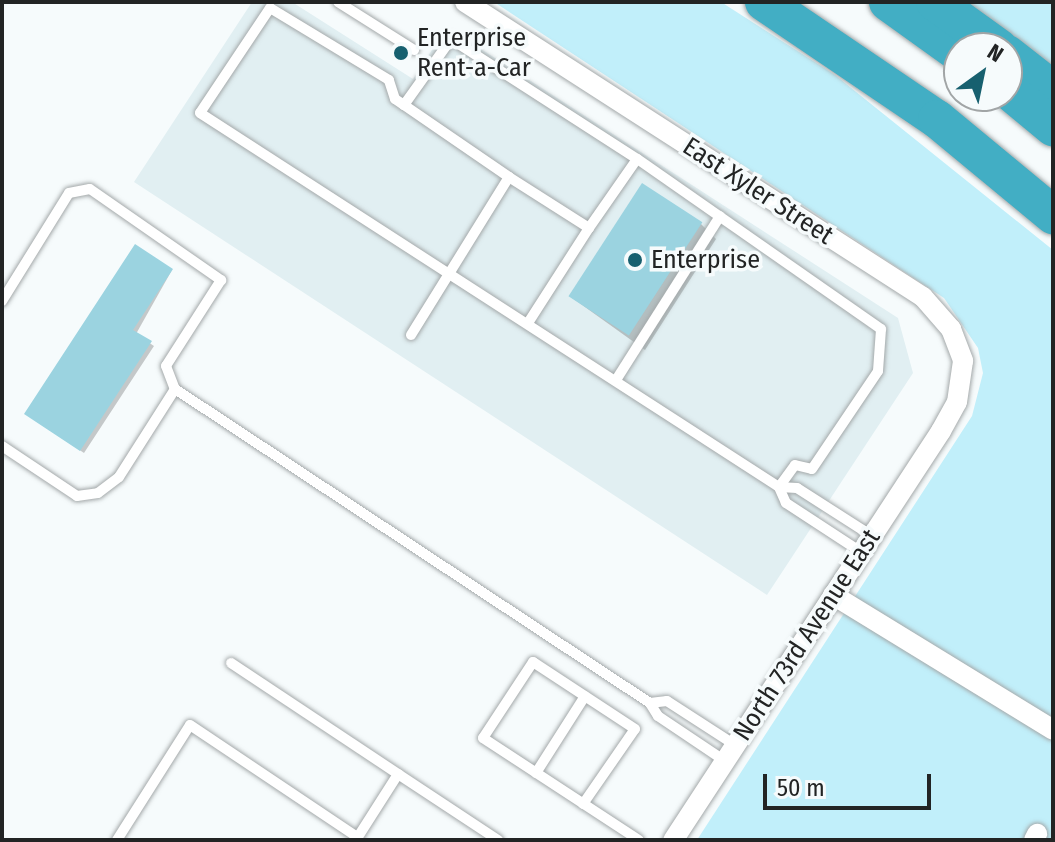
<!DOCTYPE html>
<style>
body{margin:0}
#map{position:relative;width:1055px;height:842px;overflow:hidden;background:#f6fbfc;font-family:"Fira Sans Condensed",sans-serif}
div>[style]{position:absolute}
.built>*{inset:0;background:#e1eff2}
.green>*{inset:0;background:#c1effa}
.shadow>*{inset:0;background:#0003}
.building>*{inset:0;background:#9bd3e0;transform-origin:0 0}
.roads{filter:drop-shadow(0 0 2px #a4a9aa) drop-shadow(0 0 2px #a4a9aa)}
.service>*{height:10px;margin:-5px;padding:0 5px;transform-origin:5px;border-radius:5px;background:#fff}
.minor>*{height:20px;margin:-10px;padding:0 10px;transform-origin:10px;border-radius:10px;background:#fff}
.motorway>*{height:38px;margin:-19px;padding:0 19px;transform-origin:19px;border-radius:19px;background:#42aec4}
.dots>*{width:22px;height:22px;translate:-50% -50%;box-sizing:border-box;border:4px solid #f6fbfc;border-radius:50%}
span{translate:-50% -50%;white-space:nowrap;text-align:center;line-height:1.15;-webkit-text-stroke:7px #f6fbfc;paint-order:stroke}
.poi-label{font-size:26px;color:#222424}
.left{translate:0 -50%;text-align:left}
.street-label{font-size:26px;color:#222424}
.frame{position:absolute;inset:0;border:4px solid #222424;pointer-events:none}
.north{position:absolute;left:943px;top:32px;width:80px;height:80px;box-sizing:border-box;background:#f6fbfc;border:2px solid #a1a5a6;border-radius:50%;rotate:33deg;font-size:22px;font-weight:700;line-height:32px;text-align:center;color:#222424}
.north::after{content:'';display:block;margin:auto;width:28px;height:36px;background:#17606f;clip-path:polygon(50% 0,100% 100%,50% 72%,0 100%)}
.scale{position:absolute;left:763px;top:774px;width:168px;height:36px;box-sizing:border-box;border:4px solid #222424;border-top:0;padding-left:10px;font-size:24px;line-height:28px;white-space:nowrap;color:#222424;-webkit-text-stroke:6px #f6fbfc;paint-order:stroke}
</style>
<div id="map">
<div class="built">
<i style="clip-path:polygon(252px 2px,292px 2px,413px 79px,447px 27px,898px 318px,913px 373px,767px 595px,134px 182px)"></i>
</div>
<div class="green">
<i style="clip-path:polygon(494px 2px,721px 2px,835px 75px,1053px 250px,1053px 840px,697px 840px,972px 416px,983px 373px,978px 348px,944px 298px)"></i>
<i style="clip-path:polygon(956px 2px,1051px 2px,1053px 70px)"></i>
</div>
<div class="shadow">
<i style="clip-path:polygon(700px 223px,716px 239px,645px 350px,571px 297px)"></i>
<i style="clip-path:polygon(172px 270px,136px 334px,154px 346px,84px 453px,30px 417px)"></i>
</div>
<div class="building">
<i style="left:642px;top:183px;width:72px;height:135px;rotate:33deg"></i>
<i style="clip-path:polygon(135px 244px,173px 269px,133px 330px,152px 341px,80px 451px,24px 414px)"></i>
</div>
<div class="roads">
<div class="service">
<i style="left:338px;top:2px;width:90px;rotate:32.3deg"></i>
<i style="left:404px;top:105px;width:81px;rotate:-54.5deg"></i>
<i style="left:451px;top:39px;width:221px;rotate:32.8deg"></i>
<i style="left:637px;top:159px;width:84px;rotate:124.8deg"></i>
<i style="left:589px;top:228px;width:95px;rotate:-147.5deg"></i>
<i style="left:509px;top:177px;width:127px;rotate:-145.6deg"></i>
<i style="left:404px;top:105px;width:11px;rotate:-146deg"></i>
<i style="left:395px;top:99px;width:20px;rotate:-108deg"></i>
<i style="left:389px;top:80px;width:139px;rotate:-148.8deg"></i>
<i style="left:270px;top:8px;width:126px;rotate:123.7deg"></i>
<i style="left:200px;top:113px;width:689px;rotate:32.86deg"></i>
<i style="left:779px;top:487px;width:27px;rotate:-54deg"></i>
<i style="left:795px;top:465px;width:17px;rotate:13deg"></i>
<i style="left:812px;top:469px;width:118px;rotate:-56deg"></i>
<i style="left:878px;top:371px;width:42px;rotate:-85.9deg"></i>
<i style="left:881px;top:329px;width:297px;rotate:-145.1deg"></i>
<i style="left:2px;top:301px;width:127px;rotate:-58.2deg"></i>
<i style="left:69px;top:193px;width:21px;rotate:-11deg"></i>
<i style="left:90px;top:189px;width:160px;rotate:34.8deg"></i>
<i style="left:221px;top:280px;width:102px;rotate:122.6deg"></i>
<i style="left:166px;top:366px;width:25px;rotate:69deg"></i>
<i style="left:175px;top:389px;width:569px;rotate:33.47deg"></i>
<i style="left:528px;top:323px;width:113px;rotate:-57.3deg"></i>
<i style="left:411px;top:335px;width:186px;rotate:-58.2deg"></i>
<i style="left:616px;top:380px;width:194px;rotate:-57.6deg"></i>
<i style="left:2px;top:446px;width:90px;rotate:33.7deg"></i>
<i style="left:77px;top:496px;width:21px;rotate:-8deg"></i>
<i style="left:98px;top:493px;width:26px;rotate:-37deg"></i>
<i style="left:119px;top:477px;width:104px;rotate:-57.5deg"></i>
<i style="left:861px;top:552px;width:90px;rotate:-146.8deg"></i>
<i style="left:786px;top:503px;width:17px;rotate:-114deg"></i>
<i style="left:779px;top:487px;width:18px;rotate:3deg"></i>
<i style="left:797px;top:488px;width:89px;rotate:32.6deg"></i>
<i style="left:231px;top:663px;width:201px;rotate:33.6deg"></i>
<i style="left:725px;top:761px;width:81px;rotate:-146.1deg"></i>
<i style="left:658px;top:716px;width:15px;rotate:-122deg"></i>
<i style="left:650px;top:703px;width:17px;rotate:-7deg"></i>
<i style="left:667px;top:701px;width:81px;rotate:32.9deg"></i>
<i style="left:536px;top:773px;width:91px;rotate:-57.5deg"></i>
<i style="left:583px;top:804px;width:91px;rotate:-55.3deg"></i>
<i style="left:635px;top:729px;width:122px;rotate:-146.7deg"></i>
<i style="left:533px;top:662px;width:91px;rotate:123.3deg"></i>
<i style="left:483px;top:738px;width:186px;rotate:33.2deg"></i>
<i style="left:117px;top:840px;width:136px;rotate:-57.6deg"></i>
<i style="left:190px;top:725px;width:201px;rotate:33.8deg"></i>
<i style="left:356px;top:840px;width:78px;rotate:-57.5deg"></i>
<i style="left:398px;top:774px;width:120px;rotate:33.4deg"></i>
</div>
<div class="minor">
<i style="left:465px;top:2px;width:545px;rotate:32.79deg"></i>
<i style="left:923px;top:297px;width:43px;rotate:48.8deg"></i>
<i style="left:951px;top:329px;width:34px;rotate:69deg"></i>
<i style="left:963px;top:361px;width:41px;rotate:98.3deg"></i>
<i style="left:957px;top:402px;width:33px;rotate:119deg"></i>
<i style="left:941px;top:431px;width:489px;rotate:123.2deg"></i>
<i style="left:833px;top:595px;width:258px;rotate:31.5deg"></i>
<i style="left:1034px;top:840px;width:7px;rotate:-63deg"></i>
</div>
<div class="motorway">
<i style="left:764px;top:2px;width:209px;rotate:34.1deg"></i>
<i style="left:937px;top:119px;width:151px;rotate:39.6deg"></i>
<i style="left:888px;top:2px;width:87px;rotate:35.7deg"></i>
<i style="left:935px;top:2px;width:79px;rotate:35.7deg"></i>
<i style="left:1007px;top:54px;width:58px;rotate:38deg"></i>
<i style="left:1007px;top:89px;width:60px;rotate:39.6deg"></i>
</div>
</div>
<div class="dots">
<i style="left:401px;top:53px;background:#17606f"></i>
<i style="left:635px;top:260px;background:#17606f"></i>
</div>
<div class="poi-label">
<span class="left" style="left:417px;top:53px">Enterprise<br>Rent-a-Car</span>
<span class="left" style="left:651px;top:260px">Enterprise</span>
</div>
<div class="street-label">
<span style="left:758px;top:191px;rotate:33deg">East Xyler Street</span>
<span style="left:807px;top:635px;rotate:-57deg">North 73rd Avenue East</span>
</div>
<div class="frame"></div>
<div class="north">N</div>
<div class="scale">50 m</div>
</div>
